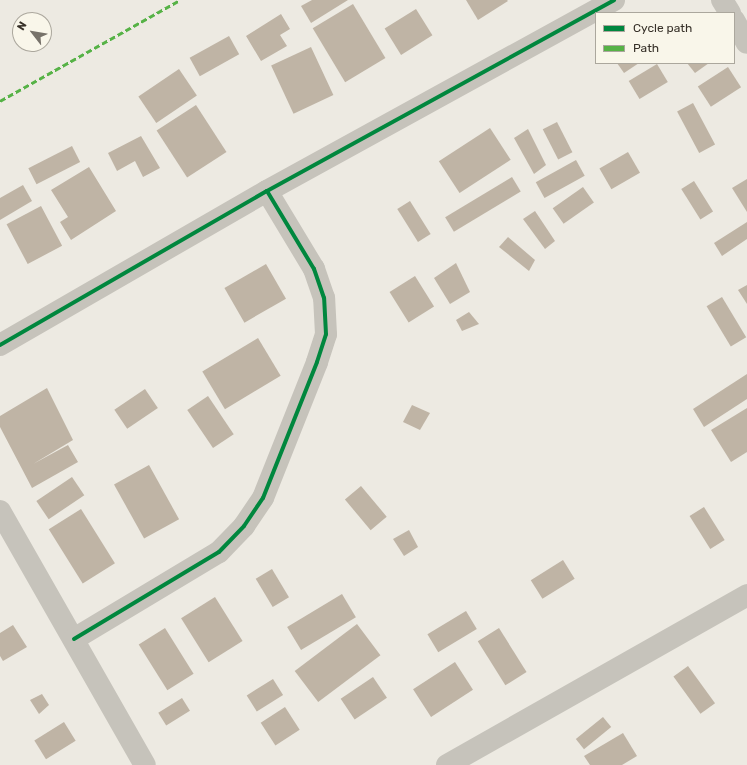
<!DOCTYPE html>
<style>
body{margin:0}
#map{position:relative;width:747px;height:765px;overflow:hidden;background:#edeae2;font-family:Rubik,sans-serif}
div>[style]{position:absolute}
.building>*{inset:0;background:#bfb4a5;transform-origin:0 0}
.street>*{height:22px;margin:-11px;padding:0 11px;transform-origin:11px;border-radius:11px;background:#c6c3bb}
.quiet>*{height:3px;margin-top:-1.5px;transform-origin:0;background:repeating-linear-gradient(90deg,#56b246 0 6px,transparent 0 9px)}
.cycleway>*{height:4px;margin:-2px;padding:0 2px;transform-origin:2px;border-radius:2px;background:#00873e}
span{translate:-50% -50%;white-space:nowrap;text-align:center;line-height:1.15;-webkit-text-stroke:3px #f9f6ea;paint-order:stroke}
.legend{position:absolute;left:595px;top:12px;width:140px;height:52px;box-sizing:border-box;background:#f9f6ea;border:1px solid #aba79d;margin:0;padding:5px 7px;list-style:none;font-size:12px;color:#373129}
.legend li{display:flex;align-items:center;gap:8px;height:20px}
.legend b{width:20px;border:1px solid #aba79d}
.north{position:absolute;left:12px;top:12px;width:40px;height:40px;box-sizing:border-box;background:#f9f6ea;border:1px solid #aba79d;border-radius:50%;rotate:301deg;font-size:11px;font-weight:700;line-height:16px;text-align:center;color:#373129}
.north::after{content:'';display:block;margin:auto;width:14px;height:18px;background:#77726a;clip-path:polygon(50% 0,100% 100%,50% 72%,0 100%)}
</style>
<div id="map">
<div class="building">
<i style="clip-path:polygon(312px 0,348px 0,311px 23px,301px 6px)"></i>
<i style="clip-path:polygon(466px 0,507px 0,508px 1px,478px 20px)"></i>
<i style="left:353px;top:4px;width:63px;height:47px;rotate:59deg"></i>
<i style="left:416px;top:9px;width:31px;height:37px;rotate:58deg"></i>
<i style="clip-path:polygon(281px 14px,290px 29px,280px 35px,287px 46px,261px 61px,246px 36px)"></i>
<i style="left:229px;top:36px;width:21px;height:45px;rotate:61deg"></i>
<i style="left:311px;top:47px;width:53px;height:44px;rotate:65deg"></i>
<i style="clip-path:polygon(617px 63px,639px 63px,624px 73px)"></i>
<i style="clip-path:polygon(687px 63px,709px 63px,695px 73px)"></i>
<i style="left:657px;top:64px;width:21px;height:33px;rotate:59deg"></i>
<i style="left:728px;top:67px;width:24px;height:36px;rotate:57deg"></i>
<i style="left:179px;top:69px;width:32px;height:49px;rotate:56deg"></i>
<i style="left:693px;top:103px;width:47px;height:18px;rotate:62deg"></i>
<i style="left:196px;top:105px;width:56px;height:47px;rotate:57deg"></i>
<i style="left:557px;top:122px;width:34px;height:16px;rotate:63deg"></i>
<i style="left:490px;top:128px;width:38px;height:61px;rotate:57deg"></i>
<i style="clip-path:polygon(528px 129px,546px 165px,534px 174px,514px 138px)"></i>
<i style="clip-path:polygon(141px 136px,160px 168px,143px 177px,135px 161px,117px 171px,108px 153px)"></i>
<i style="left:72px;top:146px;width:18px;height:49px;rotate:63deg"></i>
<i style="left:628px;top:152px;width:24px;height:33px;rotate:60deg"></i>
<i style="left:576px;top:160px;width:18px;height:46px;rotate:61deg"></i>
<i style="clip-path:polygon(89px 167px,116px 211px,71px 240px,60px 222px,68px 217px,51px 190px)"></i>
<i style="left:512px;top:177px;width:17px;height:78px;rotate:59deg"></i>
<i style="clip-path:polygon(747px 179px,747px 212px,732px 188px)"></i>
<i style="left:694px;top:181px;width:36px;height:15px;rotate:58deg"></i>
<i style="clip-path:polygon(23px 185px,32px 201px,0 220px,0 198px)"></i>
<i style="left:583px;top:187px;width:19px;height:37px;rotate:55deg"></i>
<i style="left:410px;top:201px;width:39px;height:15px;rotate:58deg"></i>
<i style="left:41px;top:206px;width:45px;height:39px;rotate:62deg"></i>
<i style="clip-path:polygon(535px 211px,555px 241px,545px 249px,523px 219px)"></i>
<i style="clip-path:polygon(747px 222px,747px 239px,722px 256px,714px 243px)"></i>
<i style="clip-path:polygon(508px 237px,535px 260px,529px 271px,499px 247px)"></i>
<i style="clip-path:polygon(456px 263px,470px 292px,450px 304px,434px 278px)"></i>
<i style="left:266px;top:264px;width:40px;height:48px;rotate:60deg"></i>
<i style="left:415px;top:276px;width:36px;height:30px;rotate:58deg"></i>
<i style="clip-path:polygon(747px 285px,747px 304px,738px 290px)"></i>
<i style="left:722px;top:297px;width:47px;height:18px;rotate:59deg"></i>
<i style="clip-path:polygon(469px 312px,479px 324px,462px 331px,456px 320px)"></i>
<i style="left:258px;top:338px;width:44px;height:65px;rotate:59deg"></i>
<i style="clip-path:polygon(747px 374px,747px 399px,704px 427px,693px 409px)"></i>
<i style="clip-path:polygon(47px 388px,73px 440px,33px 464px,68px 445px,78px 462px,32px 488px,0 427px,0 416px)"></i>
<i style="left:145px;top:389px;width:23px;height:37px;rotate:56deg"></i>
<i style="left:208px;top:396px;width:46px;height:25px;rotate:56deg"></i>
<i style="clip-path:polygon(412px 405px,430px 413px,420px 430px,403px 422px)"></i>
<i style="clip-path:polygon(747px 408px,747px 452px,731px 462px,711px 430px)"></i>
<i style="left:149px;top:465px;width:62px;height:40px;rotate:61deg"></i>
<i style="left:72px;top:477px;width:22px;height:43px;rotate:56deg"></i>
<i style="left:361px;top:486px;width:40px;height:21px;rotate:50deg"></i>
<i style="left:704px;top:507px;width:39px;height:17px;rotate:58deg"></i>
<i style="left:81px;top:509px;width:64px;height:38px;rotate:58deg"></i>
<i style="clip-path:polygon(409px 530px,418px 547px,404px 556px,393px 539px)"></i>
<i style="left:563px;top:560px;width:22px;height:38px;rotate:58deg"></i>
<i style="left:272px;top:569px;width:33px;height:19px;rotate:59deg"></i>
<i style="left:342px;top:594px;width:27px;height:64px;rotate:59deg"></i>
<i style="left:215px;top:597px;width:52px;height:40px;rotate:58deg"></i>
<i style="left:466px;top:611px;width:21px;height:45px;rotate:59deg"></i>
<i style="left:357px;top:624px;width:39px;height:78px;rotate:53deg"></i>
<i style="clip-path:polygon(13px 625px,27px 647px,3px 661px,0 656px,0 633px)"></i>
<i style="left:165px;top:628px;width:54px;height:31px;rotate:58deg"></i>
<i style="left:499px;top:628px;width:52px;height:25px;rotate:58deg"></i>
<i style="left:455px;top:662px;width:33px;height:50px;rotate:57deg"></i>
<i style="left:688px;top:666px;width:46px;height:18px;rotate:54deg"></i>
<i style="left:373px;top:677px;width:25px;height:39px;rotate:56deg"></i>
<i style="left:273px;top:679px;width:19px;height:31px;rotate:58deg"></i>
<i style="clip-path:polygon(42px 694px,49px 705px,39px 714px,30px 700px)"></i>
<i style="left:182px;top:698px;width:15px;height:28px;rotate:58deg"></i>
<i style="left:285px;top:707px;width:27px;height:29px;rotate:57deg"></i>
<i style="left:603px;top:717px;width:13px;height:35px;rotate:51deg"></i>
<i style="left:64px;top:722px;width:22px;height:35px;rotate:58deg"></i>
<i style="clip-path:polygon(623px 733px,637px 756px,622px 765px,590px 765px,584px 756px)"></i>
</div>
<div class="street">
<i style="left:722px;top:0;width:15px;rotate:58deg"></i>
<i style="left:734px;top:20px;width:26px;rotate:61deg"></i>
<i style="left:0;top:345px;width:308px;rotate:-30deg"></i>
<i style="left:267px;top:191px;width:396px;rotate:-28.8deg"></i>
<i style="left:0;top:511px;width:292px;rotate:60.3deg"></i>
<i style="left:74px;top:639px;width:169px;rotate:-31deg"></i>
<i style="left:219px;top:552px;width:36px;rotate:-46deg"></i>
<i style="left:244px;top:526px;width:34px;rotate:-56deg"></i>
<i style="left:263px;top:498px;width:146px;rotate:-68.3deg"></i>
<i style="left:317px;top:362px;width:29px;rotate:-72deg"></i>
<i style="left:326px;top:334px;width:36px;rotate:-93deg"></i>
<i style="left:324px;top:298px;width:31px;rotate:-109deg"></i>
<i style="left:314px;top:269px;width:91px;rotate:-121.1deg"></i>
<i style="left:447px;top:765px;width:345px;rotate:-29.5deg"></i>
</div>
<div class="quiet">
<i style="left:0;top:101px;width:206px;rotate:-29.3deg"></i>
</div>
<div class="cycleway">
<i style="left:0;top:345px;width:308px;rotate:-30deg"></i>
<i style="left:267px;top:191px;width:396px;rotate:-28.8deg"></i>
<i style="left:74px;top:639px;width:169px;rotate:-31deg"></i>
<i style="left:219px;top:552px;width:36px;rotate:-46deg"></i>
<i style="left:244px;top:526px;width:34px;rotate:-56deg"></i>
<i style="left:263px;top:498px;width:146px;rotate:-68.3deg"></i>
<i style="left:317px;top:362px;width:29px;rotate:-72deg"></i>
<i style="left:326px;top:334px;width:36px;rotate:-93deg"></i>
<i style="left:324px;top:298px;width:31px;rotate:-109deg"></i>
<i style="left:314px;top:269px;width:91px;rotate:-121.1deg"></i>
</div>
<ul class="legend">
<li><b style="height:5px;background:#00873e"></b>Cycle path</li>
<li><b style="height:5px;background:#56b246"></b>Path</li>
</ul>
<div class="north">N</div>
</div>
